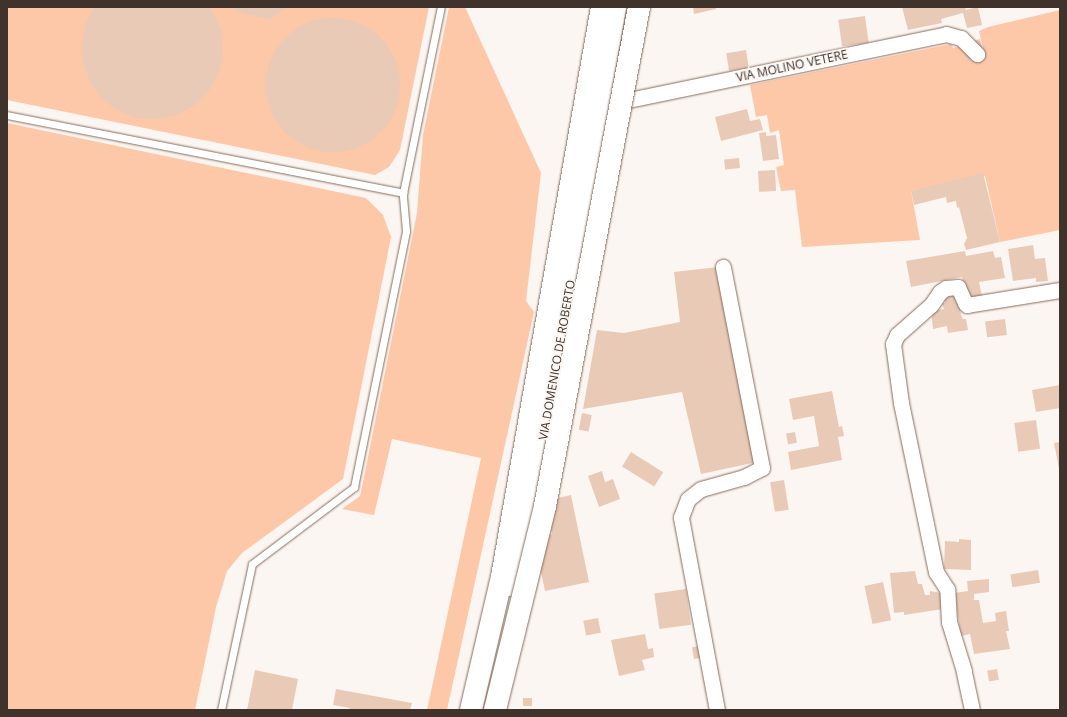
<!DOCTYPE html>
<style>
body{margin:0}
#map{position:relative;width:1067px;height:717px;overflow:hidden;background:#fcf6f2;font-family:"Open Sans",sans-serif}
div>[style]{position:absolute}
.green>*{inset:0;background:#fcc8a8}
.building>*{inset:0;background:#e9cab7;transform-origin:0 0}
.round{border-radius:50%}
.roads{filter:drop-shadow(0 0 1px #876c5b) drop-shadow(0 0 1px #876c5b)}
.lane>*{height:7px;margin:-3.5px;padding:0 3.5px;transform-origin:3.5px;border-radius:3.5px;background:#fff}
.street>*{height:15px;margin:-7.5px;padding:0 7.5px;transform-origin:7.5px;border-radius:7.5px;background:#fff}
.highway>*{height:22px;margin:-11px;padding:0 11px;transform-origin:11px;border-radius:11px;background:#fff}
.bridges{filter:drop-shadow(0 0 1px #876c5b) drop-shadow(0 0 1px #876c5b)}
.highway-bridge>*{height:22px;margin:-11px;padding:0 11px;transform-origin:11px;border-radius:11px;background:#fff}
span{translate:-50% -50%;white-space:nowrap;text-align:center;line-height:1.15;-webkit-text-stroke:3.5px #fcf6f2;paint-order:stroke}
.street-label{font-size:12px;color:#3f332c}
.frame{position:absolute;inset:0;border:8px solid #3f332c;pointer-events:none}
</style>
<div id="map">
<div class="green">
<i style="clip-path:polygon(7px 7px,429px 7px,400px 150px,389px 167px,375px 175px,7px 100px)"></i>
<i style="clip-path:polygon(449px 7px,465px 7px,541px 173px,526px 301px,534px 312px,447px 710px,427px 710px,481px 458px,392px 439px,374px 515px,342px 509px,360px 496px,362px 487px,417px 213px,423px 135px)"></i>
<i style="clip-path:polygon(1060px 10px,1060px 230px,1000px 242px,985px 176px,911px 191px,920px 240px,802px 247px,795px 190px,781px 191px,776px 167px,784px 165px,779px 130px,770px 133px,767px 115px,756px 117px,750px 85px,951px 44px,953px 48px,965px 45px,969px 61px,985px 58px,979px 31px,988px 27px)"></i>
<i style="clip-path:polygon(7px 123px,366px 198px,383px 215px,391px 237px,343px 479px,242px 553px,227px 571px,216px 607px,195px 710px,7px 710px)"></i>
</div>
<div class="building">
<i style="clip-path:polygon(95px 7px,209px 7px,215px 15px,222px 34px,223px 55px,218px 74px,208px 92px,194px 106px,176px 115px,156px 119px,136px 118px,117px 110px,101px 98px,90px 82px,83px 62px,82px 42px,86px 22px)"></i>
<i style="clip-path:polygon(233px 7px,288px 7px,270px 19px,237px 12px)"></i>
<i style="clip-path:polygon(693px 7px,716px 7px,716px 9px,694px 14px)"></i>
<i style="clip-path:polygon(902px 7px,965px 7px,966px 10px,978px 7px,982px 25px,967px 28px,963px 13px,941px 19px,942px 23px,908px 30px)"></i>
<i style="left:865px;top:16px;width:27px;height:27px;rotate:82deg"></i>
<i class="round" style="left:266px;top:18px;width:134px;height:134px"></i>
<i style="left:980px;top:39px;width:18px;height:19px;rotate:74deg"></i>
<i style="left:746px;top:50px;width:18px;height:20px;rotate:81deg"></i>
<i style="clip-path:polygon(747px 109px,750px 121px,760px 119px,763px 130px,721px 141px,715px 117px)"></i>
<i style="clip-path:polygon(766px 132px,766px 136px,776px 135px,779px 159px,763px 161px,759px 133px)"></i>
<i style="left:739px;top:158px;width:10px;height:15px;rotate:84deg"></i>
<i style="left:775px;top:170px;width:21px;height:17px;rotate:87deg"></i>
<i style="clip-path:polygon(983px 173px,1000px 242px,966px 250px,964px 244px,967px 238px,959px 207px,957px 208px,956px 201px,947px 203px,946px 197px,914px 205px,911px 191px)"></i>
<i style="clip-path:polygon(1033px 245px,1035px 259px,1045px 258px,1048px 281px,1036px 282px,1036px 278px,1013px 281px,1008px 249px)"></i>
<i style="clip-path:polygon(965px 251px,966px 256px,993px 251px,995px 258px,1001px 257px,1005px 278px,979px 282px,982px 296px,966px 298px,962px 277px,911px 287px,906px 261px)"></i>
<i style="clip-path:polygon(718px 267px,757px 462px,701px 474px,682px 392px,583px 409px,597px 330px,624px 333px,680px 322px,674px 272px)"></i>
<i style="clip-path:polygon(954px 292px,956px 302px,959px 301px,961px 315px,963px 319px,966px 319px,968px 330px,948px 333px,947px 326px,933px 329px,931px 311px,944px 309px,942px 303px,945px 303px,943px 294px)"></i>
<i style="left:1005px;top:319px;width:16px;height:20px;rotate:83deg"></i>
<i style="clip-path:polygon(1060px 385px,1060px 408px,1036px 412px,1032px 390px)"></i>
<i style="clip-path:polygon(832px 391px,839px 427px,842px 426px,844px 436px,838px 437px,842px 460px,791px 470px,788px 452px,819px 446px,814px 416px,793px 420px,789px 399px)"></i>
<i style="left:582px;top:413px;width:10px;height:17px;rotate:11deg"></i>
<i style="left:1036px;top:420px;width:29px;height:22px;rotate:82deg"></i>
<i style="left:795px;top:432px;width:11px;height:9px;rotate:80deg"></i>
<i style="clip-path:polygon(1060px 442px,1060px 469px,1059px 469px,1054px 443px)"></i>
<i style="left:631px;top:452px;width:38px;height:17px;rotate:32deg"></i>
<i style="clip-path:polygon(602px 471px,605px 482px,613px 479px,620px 499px,599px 507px,588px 476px)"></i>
<i style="left:784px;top:480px;width:30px;height:14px;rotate:81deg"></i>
<i style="clip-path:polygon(571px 495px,589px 582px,545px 591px,534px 538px,552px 534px,545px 501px)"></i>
<i style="clip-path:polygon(959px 539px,971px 540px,971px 570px,944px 569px,945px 541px,959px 542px)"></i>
<i style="left:1038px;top:570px;width:13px;height:28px;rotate:81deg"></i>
<i style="clip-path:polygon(915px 571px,918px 584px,922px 584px,925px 595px,930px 595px,930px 591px,942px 593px,943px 609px,904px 615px,904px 612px,894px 613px,890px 573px)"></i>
<i style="clip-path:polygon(989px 579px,989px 592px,974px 594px,974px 600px,979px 600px,983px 623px,996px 621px,995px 613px,1006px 611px,1009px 631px,1006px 631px,1010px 649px,974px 654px,970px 634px,961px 636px,954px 593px,968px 591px,967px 581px)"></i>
<i style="left:883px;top:582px;width:39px;height:19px;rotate:78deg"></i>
<i style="left:686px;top:589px;width:36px;height:32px;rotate:82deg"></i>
<i style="left:598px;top:618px;width:15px;height:15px;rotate:79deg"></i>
<i style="clip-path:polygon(645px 634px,648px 649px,653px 648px,654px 657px,642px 660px,645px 670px,619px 676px,611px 640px)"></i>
<i style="left:700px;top:646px;width:12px;height:8px;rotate:81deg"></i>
<i style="left:997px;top:669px;width:11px;height:10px;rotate:80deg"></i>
<i style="clip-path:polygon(255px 670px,298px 679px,292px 710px,247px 710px)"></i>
<i style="clip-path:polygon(336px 689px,412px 703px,410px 710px,349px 710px,350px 708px,333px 705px)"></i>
<i style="left:523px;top:698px;width:9px;height:8px"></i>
</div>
<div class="roads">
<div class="lane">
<i style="left:7px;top:115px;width:404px;rotate:11.1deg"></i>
<i style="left:221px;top:710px;width:149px;rotate:-78deg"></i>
<i style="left:252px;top:564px;width:128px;rotate:-37deg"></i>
<i style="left:354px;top:487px;width:261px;rotate:-78.5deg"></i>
<i style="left:406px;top:231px;width:38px;rotate:-95deg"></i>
<i style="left:403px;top:193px;width:190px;rotate:-78.5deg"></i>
</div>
<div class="street">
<i style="left:614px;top:103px;width:339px;rotate:-11.7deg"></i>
<i style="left:946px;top:34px;width:16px;rotate:15deg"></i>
<i style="left:961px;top:38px;width:23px;rotate:45deg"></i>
<i style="left:510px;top:588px;width:87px;rotate:-76.8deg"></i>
<i style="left:530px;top:503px;width:114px;rotate:-78.9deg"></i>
<i style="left:552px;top:391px;width:390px;rotate:-80.2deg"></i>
<i style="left:717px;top:710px;width:196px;rotate:-100.6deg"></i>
<i style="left:681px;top:517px;width:19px;rotate:-69deg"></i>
<i style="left:688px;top:499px;width:16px;rotate:-38deg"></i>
<i style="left:701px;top:489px;width:45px;rotate:-15.6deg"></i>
<i style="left:744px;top:477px;width:20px;rotate:-27deg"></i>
<i style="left:762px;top:468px;width:205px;rotate:-101deg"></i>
<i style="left:972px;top:710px;width:40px;rotate:-102deg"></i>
<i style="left:964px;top:671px;width:51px;rotate:-107deg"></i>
<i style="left:949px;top:622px;width:33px;rotate:-93deg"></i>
<i style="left:947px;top:589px;width:20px;rotate:-123deg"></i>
<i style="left:936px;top:572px;width:173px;rotate:-101.7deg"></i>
<i style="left:901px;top:403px;width:60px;rotate:-97.7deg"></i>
<i style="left:893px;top:344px;width:10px;rotate:-66deg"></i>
<i style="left:897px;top:335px;width:45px;rotate:-41.4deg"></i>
<i style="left:931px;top:305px;width:16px;rotate:-55deg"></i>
<i style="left:940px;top:292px;width:7px;rotate:-34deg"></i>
<i style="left:946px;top:288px;width:12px;rotate:-5deg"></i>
<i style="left:958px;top:287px;width:17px;rotate:66deg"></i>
<i style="left:965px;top:303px;width:3px;rotate:45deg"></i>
<i style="left:967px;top:305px;width:94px;rotate:-9.2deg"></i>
</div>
<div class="highway">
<i style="left:471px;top:710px;width:137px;rotate:-76.9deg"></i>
<i style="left:502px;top:577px;width:579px;rotate:-80.05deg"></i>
</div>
</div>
<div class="bridges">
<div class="highway-bridge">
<i style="left:495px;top:710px;width:210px;rotate:-76.2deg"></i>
<i style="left:545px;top:506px;width:508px;rotate:-79.33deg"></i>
</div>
</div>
<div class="street-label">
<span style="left:792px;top:66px;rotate:-12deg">VIA MOLINO VETERE</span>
<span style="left:557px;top:360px;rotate:-80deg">VIA DOMENICO DE ROBERTO</span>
</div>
<div class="frame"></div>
</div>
